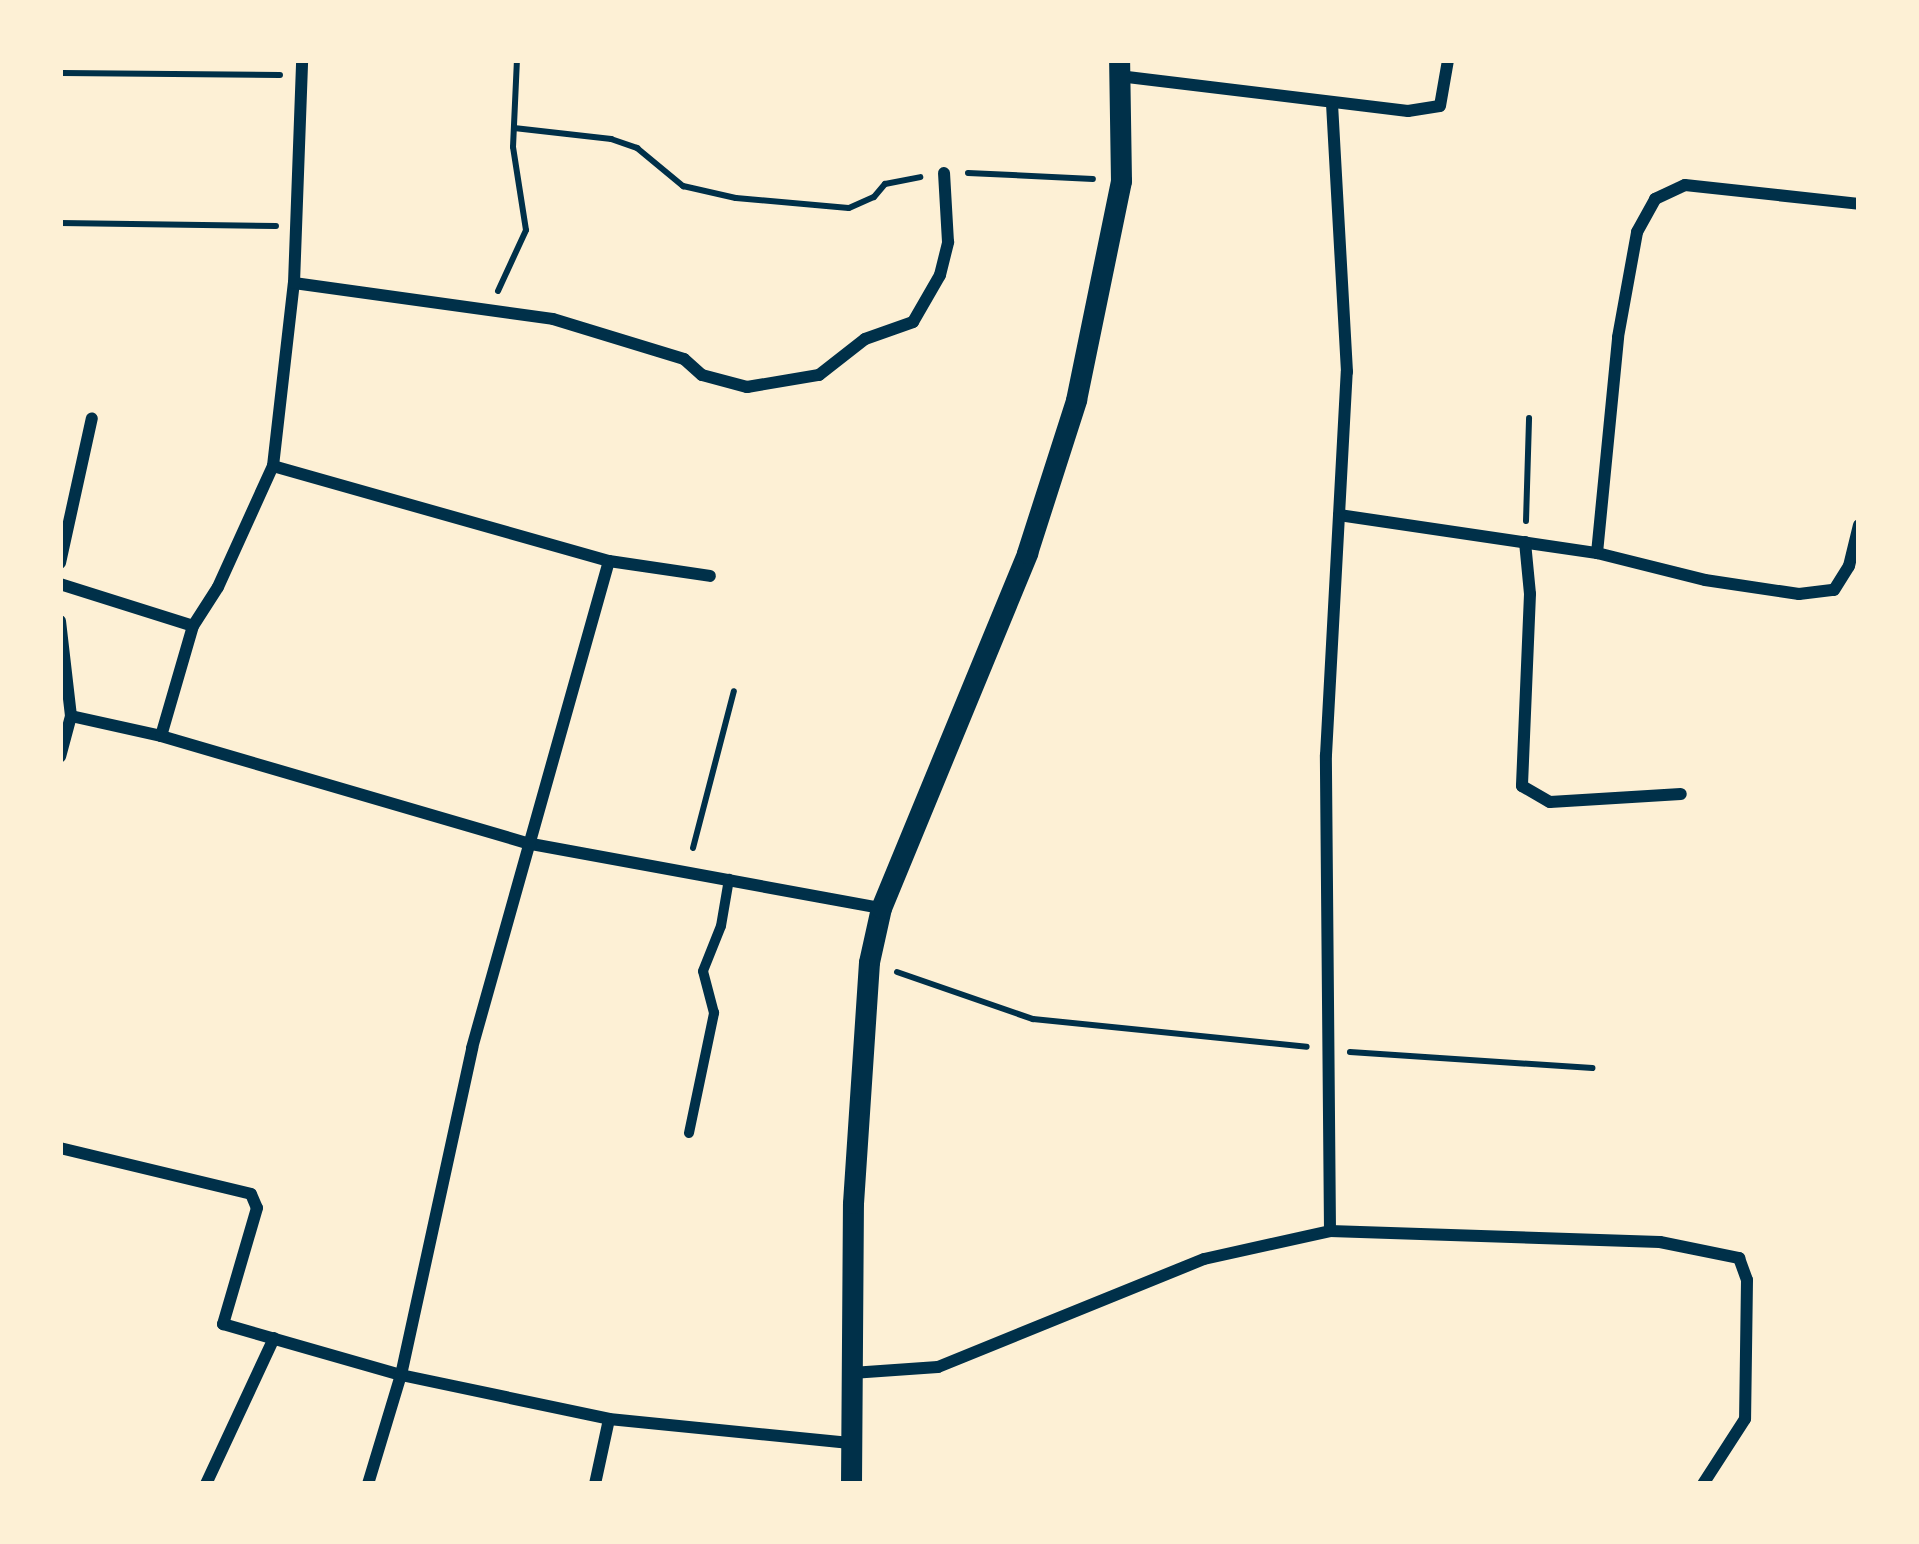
<!DOCTYPE html>
<style>
body{margin:0}
#map{position:relative;width:1919px;height:1544px;overflow:hidden;background:#fdf0d5;font-family:"DM Sans",sans-serif}
div>[style]{position:absolute}
.path>*{height:6px;margin:-3px;padding:0 3px;transform-origin:3px;border-radius:3px;background:#003049}
.pedestrian>*{height:10px;margin:-5px;padding:0 5px;transform-origin:5px;border-radius:5px;background:#003049}
.minor>*{height:12px;margin:-6px;padding:0 6px;transform-origin:6px;border-radius:6px;background:#003049}
.tertiary>*{height:21px;margin:-10.5px;padding:0 10.5px;transform-origin:10.5px;border-radius:10.5px;background:#003049}
span{translate:-50% -50%;white-space:nowrap;text-align:center;line-height:1.15;-webkit-text-stroke:12px #fdf0d5;paint-order:stroke}
.frame{position:absolute;inset:0;border:63px solid #fdf0d5;pointer-events:none}
</style>
<div id="map">
<div class="path">
<i style="left:62px;top:73px;width:218px;rotate:0.5deg"></i>
<i style="left:514px;top:128px;width:98px;rotate:6.5deg"></i>
<i style="left:611px;top:139px;width:28px;rotate:19deg"></i>
<i style="left:637px;top:148px;width:60px;rotate:39.6deg"></i>
<i style="left:683px;top:186px;width:54px;rotate:12.8deg"></i>
<i style="left:736px;top:198px;width:113px;rotate:5.1deg"></i>
<i style="left:849px;top:208px;width:27px;rotate:-24deg"></i>
<i style="left:874px;top:197px;width:17px;rotate:-50deg"></i>
<i style="left:885px;top:184px;width:36px;rotate:-11deg"></i>
<i style="left:968px;top:173px;width:125px;rotate:2.7deg"></i>
<i style="left:60px;top:223px;width:216px;rotate:0.8deg"></i>
<i style="left:498px;top:291px;width:67px;rotate:-65.3deg"></i>
<i style="left:526px;top:230px;width:84px;rotate:-98.9deg"></i>
<i style="left:513px;top:147px;width:87px;rotate:-87.4deg"></i>
<i style="left:1526px;top:521px;width:103px;rotate:-88.3deg"></i>
<i style="left:693px;top:848px;width:162px;rotate:-75.4deg"></i>
<i style="left:897px;top:972px;width:144px;rotate:19.1deg"></i>
<i style="left:1033px;top:1019px;width:275px;rotate:5.8deg"></i>
<i style="left:1350px;top:1052px;width:243px;rotate:3.8deg"></i>
</div>
<div class="pedestrian">
<i style="left:689px;top:1133px;width:123px;rotate:-78.2deg"></i>
<i style="left:714px;top:1013px;width:43px;rotate:-104.7deg"></i>
<i style="left:703px;top:971px;width:48px;rotate:-68.2deg"></i>
<i style="left:721px;top:926px;width:48px;rotate:-80.3deg"></i>
</div>
<div class="minor">
<i style="left:1119px;top:76px;width:291px;rotate:6.9deg"></i>
<i style="left:1408px;top:111px;width:32px;rotate:-9deg"></i>
<i style="left:1440px;top:106px;width:47px;rotate:-80.1deg"></i>
<i style="left:294px;top:283px;width:261px;rotate:7.9deg"></i>
<i style="left:553px;top:319px;width:137px;rotate:17deg"></i>
<i style="left:684px;top:359px;width:24px;rotate:42deg"></i>
<i style="left:702px;top:375px;width:47px;rotate:14.9deg"></i>
<i style="left:747px;top:387px;width:73px;rotate:-9.5deg"></i>
<i style="left:819px;top:375px;width:58px;rotate:-38deg"></i>
<i style="left:865px;top:339px;width:51px;rotate:-19.5deg"></i>
<i style="left:913px;top:322px;width:54px;rotate:-60.1deg"></i>
<i style="left:940px;top:275px;width:34px;rotate:-76deg"></i>
<i style="left:948px;top:242px;width:69px;rotate:-93.3deg"></i>
<i style="left:273px;top:466px;width:349px;rotate:15.8deg"></i>
<i style="left:609px;top:561px;width:102px;rotate:8.4deg"></i>
<i style="left:1339px;top:515px;width:261px;rotate:8.4deg"></i>
<i style="left:1597px;top:553px;width:111px;rotate:14deg"></i>
<i style="left:1705px;top:580px;width:95px;rotate:8.5deg"></i>
<i style="left:1799px;top:594px;width:35px;rotate:-7deg"></i>
<i style="left:1834px;top:590px;width:28px;rotate:-58deg"></i>
<i style="left:1849px;top:566px;width:42px;rotate:-76.3deg"></i>
<i style="left:1525px;top:542px;width:52px;rotate:84.5deg"></i>
<i style="left:1530px;top:594px;width:192px;rotate:92.4deg"></i>
<i style="left:1522px;top:786px;width:32px;rotate:30deg"></i>
<i style="left:1550px;top:802px;width:131px;rotate:-3.5deg"></i>
<i style="left:1597px;top:553px;width:217px;rotate:-84.4deg"></i>
<i style="left:1618px;top:337px;width:107px;rotate:-79.7deg"></i>
<i style="left:1637px;top:232px;width:38px;rotate:-61deg"></i>
<i style="left:1655px;top:199px;width:33px;rotate:-25deg"></i>
<i style="left:1685px;top:185px;width:175px;rotate:6.2deg"></i>
<i style="left:60px;top:563px;width:148px;rotate:-77.6deg"></i>
<i style="left:60px;top:584px;width:139px;rotate:17.5deg"></i>
<i style="left:60px;top:621px;width:96px;rotate:83.4deg"></i>
<i style="left:71px;top:716px;width:42px;rotate:105deg"></i>
<i style="left:71px;top:716px;width:92px;rotate:12.5deg"></i>
<i style="left:161px;top:736px;width:380px;rotate:16.3deg"></i>
<i style="left:526px;top:843px;width:361px;rotate:10.4deg"></i>
<i style="left:161px;top:736px;width:115px;rotate:-73.8deg"></i>
<i style="left:193px;top:626px;width:46px;rotate:-57.3deg"></i>
<i style="left:218px;top:587px;width:133px;rotate:-65.6deg"></i>
<i style="left:273px;top:466px;width:184px;rotate:-83.5deg"></i>
<i style="left:294px;top:283px;width:223px;rotate:-87.9deg"></i>
<i style="left:60px;top:1148px;width:196px;rotate:13.5deg"></i>
<i style="left:251px;top:1194px;width:15px;rotate:67deg"></i>
<i style="left:257px;top:1208px;width:121px;rotate:106.3deg"></i>
<i style="left:223px;top:1324px;width:185px;rotate:16deg"></i>
<i style="left:401px;top:1375px;width:213px;rotate:11.9deg"></i>
<i style="left:609px;top:1419px;width:242px;rotate:5.7deg"></i>
<i style="left:1330px;top:1231px;width:476px;rotate:-90.5deg"></i>
<i style="left:1326px;top:755px;width:384px;rotate:-86.9deg"></i>
<i style="left:1347px;top:372px;width:269px;rotate:-93.2deg"></i>
<i style="left:852px;top:1373px;width:86px;rotate:-4deg"></i>
<i style="left:938px;top:1367px;width:287px;rotate:-22.1deg"></i>
<i style="left:1204px;top:1259px;width:129px;rotate:-12.5deg"></i>
<i style="left:1330px;top:1231px;width:330px;rotate:1.9deg"></i>
<i style="left:1660px;top:1242px;width:81px;rotate:11.4deg"></i>
<i style="left:1739px;top:1258px;width:23px;rotate:70deg"></i>
<i style="left:1747px;top:1280px;width:139px;rotate:90.8deg"></i>
<i style="left:1745px;top:1419px;width:77px;rotate:122.9deg"></i>
<i style="left:206px;top:1484px;width:161px;rotate:-65deg"></i>
<i style="left:368px;top:1484px;width:114px;rotate:-73.2deg"></i>
<i style="left:401px;top:1375px;width:335px;rotate:-77.7deg"></i>
<i style="left:472px;top:1048px;width:506px;rotate:-74.29deg"></i>
<i style="left:595px;top:1484px;width:66px;rotate:-77.8deg"></i>
</div>
<div class="tertiary">
<i style="left:851px;top:1484px;width:281px;rotate:-89.6deg"></i>
<i style="left:853px;top:1203px;width:242px;rotate:-86.2deg"></i>
<i style="left:869px;top:962px;width:55px;rotate:-77.5deg"></i>
<i style="left:881px;top:908px;width:384px;rotate:-67.6deg"></i>
<i style="left:1027px;top:553px;width:161px;rotate:-72.2deg"></i>
<i style="left:1076px;top:400px;width:224px;rotate:-78.4deg"></i>
<i style="left:1121px;top:181px;width:121px;rotate:-90.9deg"></i>
</div>
<div class="frame"></div>
</div>
